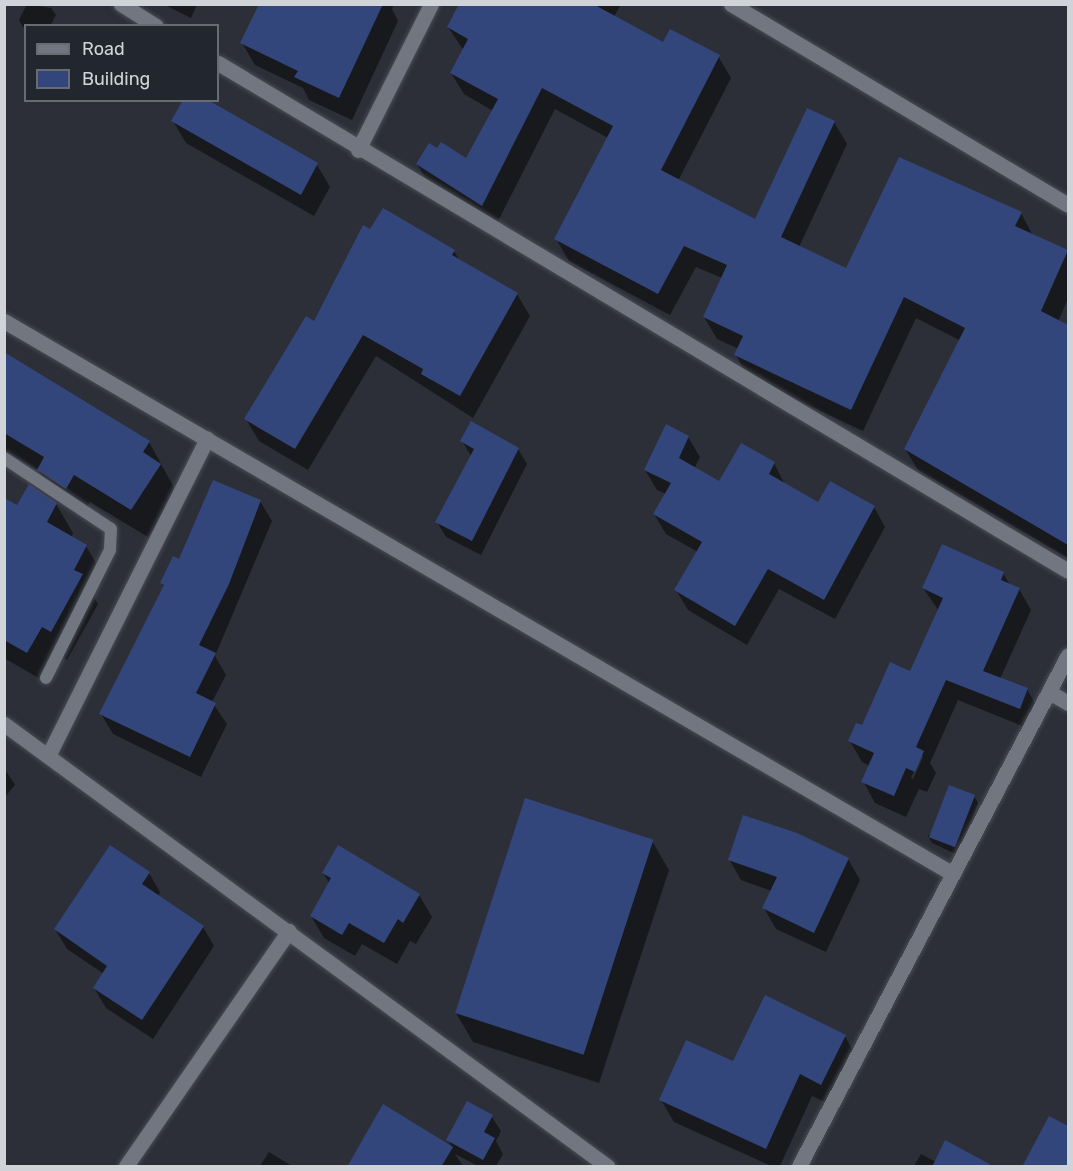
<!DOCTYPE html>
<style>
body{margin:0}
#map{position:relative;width:1073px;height:1171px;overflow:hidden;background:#2c2f38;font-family:Rubik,sans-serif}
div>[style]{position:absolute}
.shadow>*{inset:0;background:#0007}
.building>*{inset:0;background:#33467c;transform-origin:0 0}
.roads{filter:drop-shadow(0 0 2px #494c53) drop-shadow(0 0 2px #494c53)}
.service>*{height:12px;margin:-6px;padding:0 6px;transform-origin:6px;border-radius:6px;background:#727680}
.minor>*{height:15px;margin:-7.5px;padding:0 7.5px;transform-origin:7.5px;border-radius:7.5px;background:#727680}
span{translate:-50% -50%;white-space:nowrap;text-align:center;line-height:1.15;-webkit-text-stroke:4.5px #22262e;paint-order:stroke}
.frame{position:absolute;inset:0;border:6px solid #d0d3d8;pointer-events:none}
.legend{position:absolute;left:24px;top:24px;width:195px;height:78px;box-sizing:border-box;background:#22262e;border:2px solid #686b72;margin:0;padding:8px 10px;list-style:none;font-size:18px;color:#d0d3d8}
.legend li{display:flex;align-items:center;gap:12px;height:30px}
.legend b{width:30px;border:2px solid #686b72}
</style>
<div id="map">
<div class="shadow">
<i style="clip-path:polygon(27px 4px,51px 8px,56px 15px,50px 26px,23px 27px,19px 20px)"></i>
<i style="clip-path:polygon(163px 4px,197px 4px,191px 18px)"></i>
<i style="clip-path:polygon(261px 4px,394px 4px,392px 9px,398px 21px,352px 120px,309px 100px,303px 88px,255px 65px,242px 43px)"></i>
<i style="clip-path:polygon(461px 4px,621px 4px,614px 17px,664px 44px,718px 56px,731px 78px,678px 181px,756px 221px,834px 122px,847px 144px,799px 247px,846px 270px,1021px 213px,1033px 236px,1068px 252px,1068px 299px,1058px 321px,1068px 326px,1068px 558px,918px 470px,905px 449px,961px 341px,916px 318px,863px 431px,748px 377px,736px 355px,739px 349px,717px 339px,704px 317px,722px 278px,696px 267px,670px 315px,569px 261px,556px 239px,608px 138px,555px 109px,495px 227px,430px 186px,417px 164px,437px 150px,467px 160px,493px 111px,464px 94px,451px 73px,464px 51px,448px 27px)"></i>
<i style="clip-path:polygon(205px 100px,317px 165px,330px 187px,314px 216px,186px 143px,173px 121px)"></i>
<i style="clip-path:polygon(454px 251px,460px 261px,517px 294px,530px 316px,473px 418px,376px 356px,308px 470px,259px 441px,246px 419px,314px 323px)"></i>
<i style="clip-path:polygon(4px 354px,149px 442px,177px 493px,148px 537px,90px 502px,82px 516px,55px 498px,39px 471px,4px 450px)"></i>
<i style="clip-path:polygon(688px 437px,700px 457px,694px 469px,720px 483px,774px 463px,785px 485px,819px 505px,874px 507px,885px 527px,835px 619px,779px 589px,747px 645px,688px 610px,676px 590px,698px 552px,666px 534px,654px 514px,666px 494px,657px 490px,645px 470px)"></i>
<i style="clip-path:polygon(462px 441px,518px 449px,527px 464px,481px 555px,446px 537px,437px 522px,471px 456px)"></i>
<i style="clip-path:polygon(29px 486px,56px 504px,73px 533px,71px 538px,86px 546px,103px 575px,92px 594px,98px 604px,67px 660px,58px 654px,44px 681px,4px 658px,4px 500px,17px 507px)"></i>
<i style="clip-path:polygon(260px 501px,272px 521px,215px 656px,226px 675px,212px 702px,227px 724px,201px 777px,113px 734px,101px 714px,164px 587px,162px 583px,180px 561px)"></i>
<i style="clip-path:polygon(evenodd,1003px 573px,1010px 585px,1019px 589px,1031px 610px,1000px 679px,1027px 689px,1039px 711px,1032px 730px,958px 700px,930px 763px,936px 773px,927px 792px,919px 789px,906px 817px,875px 803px,863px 781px,870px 766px,862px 762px,850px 741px,911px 672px,939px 611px,923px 588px,1003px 573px,921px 755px,923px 757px,913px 779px,911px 778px,921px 755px)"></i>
<i style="clip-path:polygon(4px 768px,15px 785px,4px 798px)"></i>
<i style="clip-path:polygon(974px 796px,978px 803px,958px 855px,932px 843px,928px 836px)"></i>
<i style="clip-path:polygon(652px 841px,669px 870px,599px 1083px,473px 1042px,456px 1013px)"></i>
<i style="clip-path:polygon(729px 859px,848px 859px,860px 880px,826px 952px,776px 929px,764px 908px,772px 891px,741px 880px)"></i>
<i style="clip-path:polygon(149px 873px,160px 892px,158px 897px,203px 927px,214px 946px,153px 1039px,106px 1008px,94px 988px,104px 974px,67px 949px,55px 929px)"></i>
<i style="clip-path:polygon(323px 873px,419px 895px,432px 917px,416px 944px,410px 941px,397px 964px,362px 944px,355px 956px,324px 938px,311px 916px,330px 884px)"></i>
<i style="clip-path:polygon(845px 1036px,857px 1059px,834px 1106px,812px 1096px,780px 1166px,771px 1166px,674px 1122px,661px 1100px,733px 1063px)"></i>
<i style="clip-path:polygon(383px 1106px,453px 1149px,448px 1140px,492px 1117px,501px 1131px,496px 1141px,503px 1154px,496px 1166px,478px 1166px,455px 1154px,463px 1166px,348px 1166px)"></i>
<i style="clip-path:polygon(1050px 1118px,1068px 1128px,1068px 1166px,1024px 1166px)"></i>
<i style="clip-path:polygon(269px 1152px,292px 1166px,260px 1166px)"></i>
<i style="clip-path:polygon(921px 1154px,936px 1162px,992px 1166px,914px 1166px)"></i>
</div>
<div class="building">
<i style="clip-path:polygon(259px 4px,383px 4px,339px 98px,294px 77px,298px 71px,240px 43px)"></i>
<i style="clip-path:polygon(459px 4px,593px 4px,663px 42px,670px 29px,720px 55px,661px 170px,755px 219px,807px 108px,835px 121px,781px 237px,846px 268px,899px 157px,1022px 212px,1015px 226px,1068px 250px,1041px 311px,1068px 325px,1068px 545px,904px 449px,965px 328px,904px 297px,851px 410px,734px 355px,743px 336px,703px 317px,727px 265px,684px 246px,658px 294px,554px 239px,613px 126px,542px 88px,482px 206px,416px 164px,429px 143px,437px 148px,441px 142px,466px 158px,498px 99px,450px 73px,468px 39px,447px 27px)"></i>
<i style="clip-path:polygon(183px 100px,208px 100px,318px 163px,301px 195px,171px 121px)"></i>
<i style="clip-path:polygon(383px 208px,455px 250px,452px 255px,518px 293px,460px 396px,421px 374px,423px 369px,363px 335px,295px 449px,244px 419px,306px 316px,314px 321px,363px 225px,370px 229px)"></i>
<i style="clip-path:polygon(4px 352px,150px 441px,143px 452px,161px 464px,131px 510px,74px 475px,66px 489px,37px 470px,44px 457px,4px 433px)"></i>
<i style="clip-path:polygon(471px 421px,519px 448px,472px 541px,435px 522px,474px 449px,460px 441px)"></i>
<i style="clip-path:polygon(666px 424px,689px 436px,679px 458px,719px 481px,741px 443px,775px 462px,769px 474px,818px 502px,830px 481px,875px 506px,824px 600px,768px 569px,735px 626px,674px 590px,702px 542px,653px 514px,671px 483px,644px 470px)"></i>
<i style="clip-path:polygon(213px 480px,261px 500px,229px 584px,199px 645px,216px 653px,196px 693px,216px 703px,190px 757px,99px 714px,164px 585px,160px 583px,173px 556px,179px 559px)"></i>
<i style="clip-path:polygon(29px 484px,57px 503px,47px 522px,87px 545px,74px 570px,83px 574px,51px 632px,42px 627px,27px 653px,4px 640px,4px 498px,17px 505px)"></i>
<i style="clip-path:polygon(942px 544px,1004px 572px,1001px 580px,1020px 588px,983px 671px,1028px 688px,1020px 709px,946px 680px,916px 747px,924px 751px,915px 772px,906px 768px,894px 796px,861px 782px,874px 753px,848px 741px,856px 723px,862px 725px,890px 662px,910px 671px,943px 598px,922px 588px)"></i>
<i style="left:949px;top:785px;width:28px;height:56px;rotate:21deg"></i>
<i style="left:525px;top:798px;width:135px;height:226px;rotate:18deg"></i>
<i style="clip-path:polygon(743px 815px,797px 833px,849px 858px,814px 933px,762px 908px,777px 877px,728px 860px)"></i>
<i style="clip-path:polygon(110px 845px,150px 872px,142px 884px,204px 926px,142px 1020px,93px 988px,107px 966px,54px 929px)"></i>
<i style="clip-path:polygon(338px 845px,420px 894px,403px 923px,398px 919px,384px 943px,349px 923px,342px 935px,310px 916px,331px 878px,322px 873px)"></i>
<i style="clip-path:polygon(765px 995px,846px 1035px,821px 1085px,800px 1074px,766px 1149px,659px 1100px,686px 1040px,733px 1061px)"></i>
<i style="clip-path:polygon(467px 1101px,493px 1115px,484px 1132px,495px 1138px,483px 1160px,446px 1140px)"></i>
<i style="clip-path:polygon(383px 1104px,453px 1147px,441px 1167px,347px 1167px)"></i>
<i style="clip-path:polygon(1049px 1116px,1068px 1126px,1068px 1167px,1022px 1167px)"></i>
<i style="clip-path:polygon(945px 1140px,995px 1167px,932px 1167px)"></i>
</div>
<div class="roads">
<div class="service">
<i style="left:4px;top:458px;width:128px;rotate:33.6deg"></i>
<i style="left:111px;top:529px;width:21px;rotate:93deg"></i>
<i style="left:110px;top:550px;width:143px;rotate:116.6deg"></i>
</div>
<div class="minor">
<i style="left:121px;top:4px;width:41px;rotate:32.2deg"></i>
<i style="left:731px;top:4px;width:392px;rotate:30.8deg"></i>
<i style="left:218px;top:63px;width:990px;rotate:30.86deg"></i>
<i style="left:358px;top:150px;width:163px;rotate:-63.4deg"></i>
<i style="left:4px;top:321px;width:1098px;rotate:30.23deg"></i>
<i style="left:1049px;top:692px;width:22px;rotate:30deg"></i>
<i style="left:4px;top:724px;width:748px;rotate:36.24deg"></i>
<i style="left:48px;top:756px;width:355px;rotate:-63.4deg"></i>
<i style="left:126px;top:1166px;width:286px;rotate:-55.3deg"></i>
<i style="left:799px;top:1166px;width:577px;rotate:-62.24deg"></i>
</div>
</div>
<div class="frame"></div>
<ul class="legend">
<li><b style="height:8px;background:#727680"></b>Road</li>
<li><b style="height:16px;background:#33467c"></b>Building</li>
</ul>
</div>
